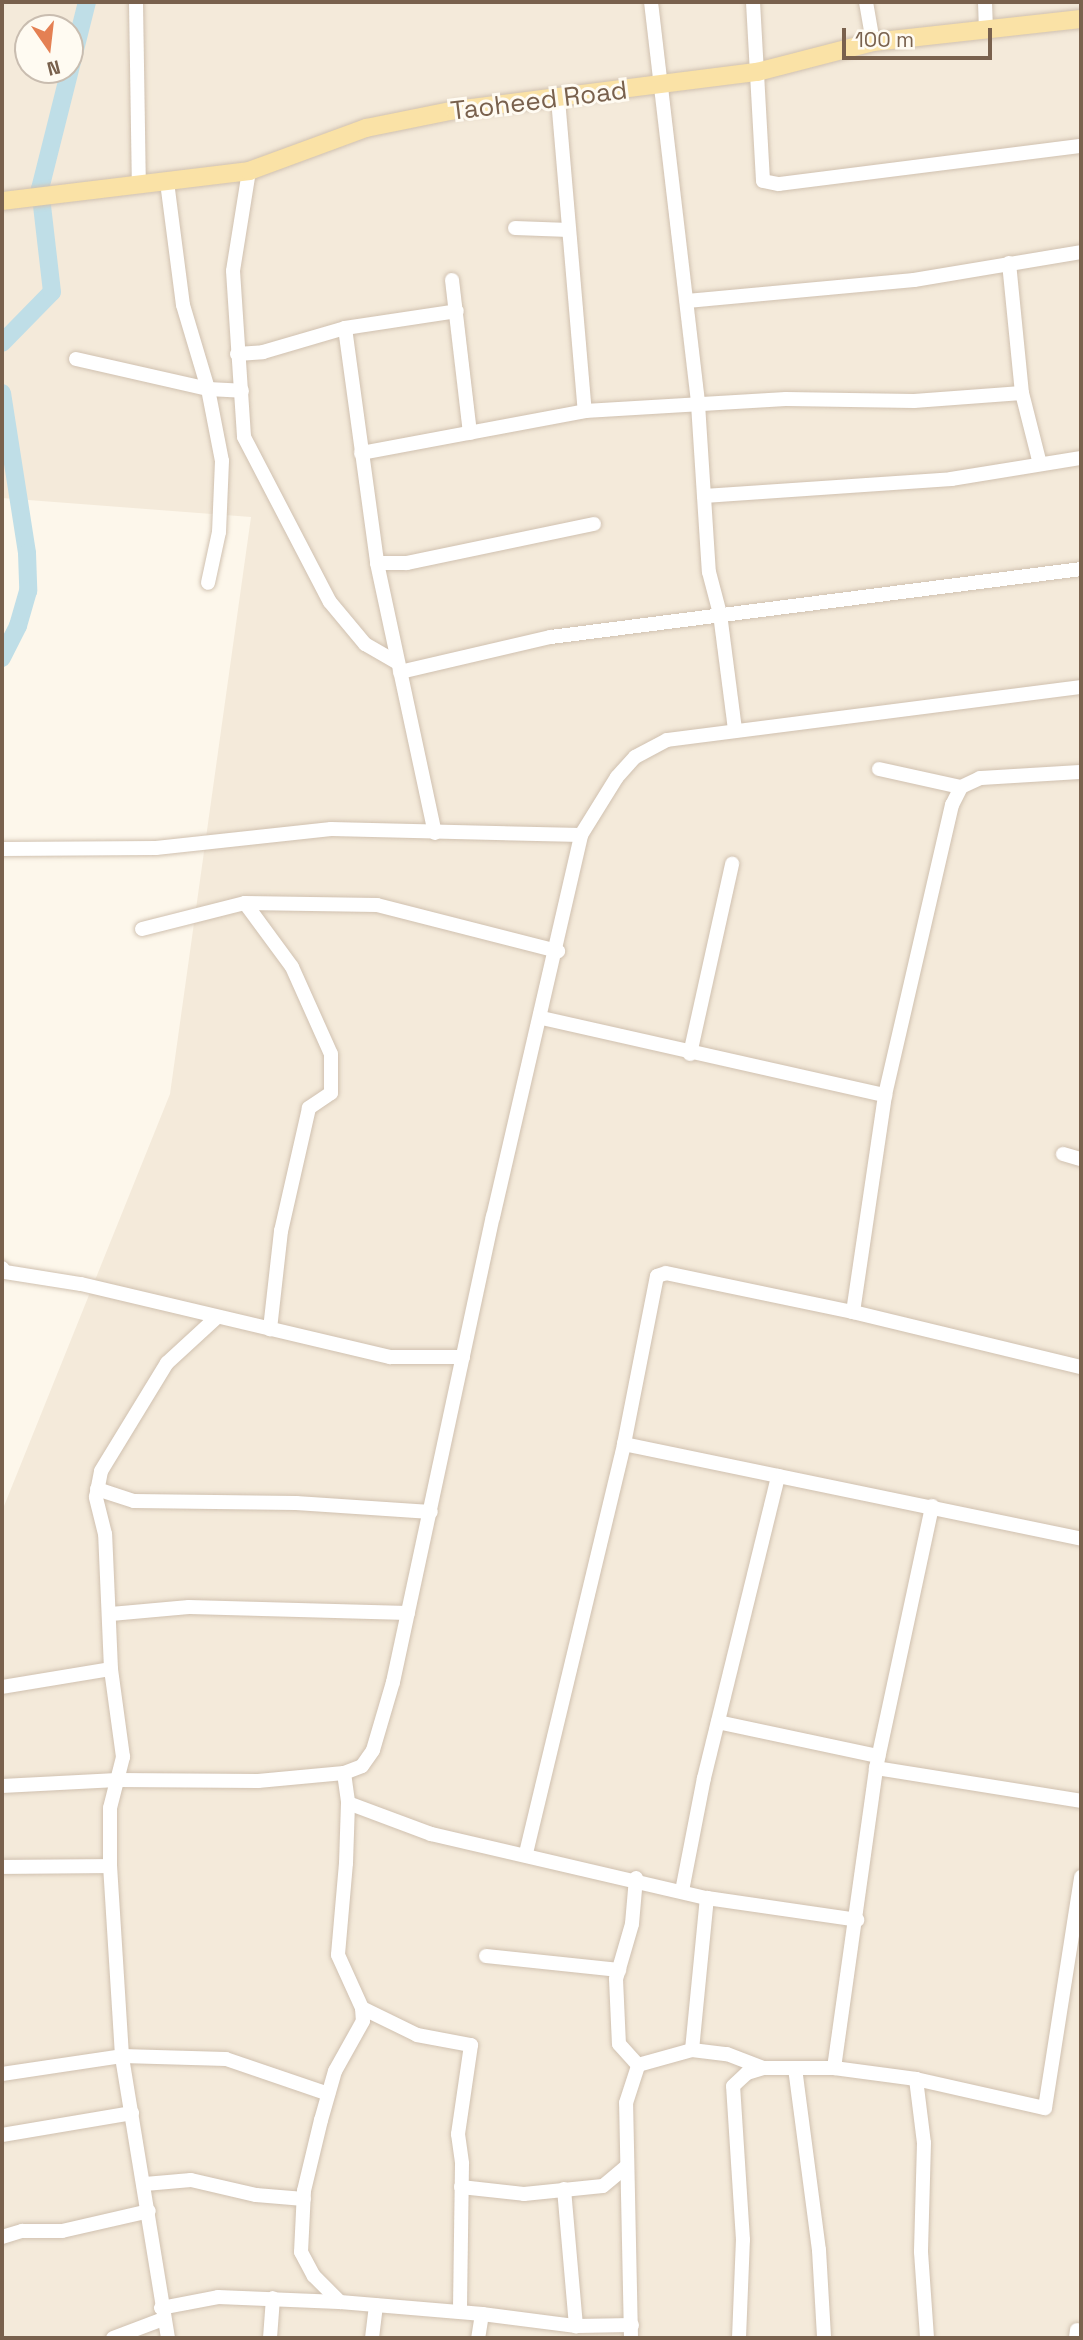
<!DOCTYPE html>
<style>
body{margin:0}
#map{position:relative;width:1083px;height:2340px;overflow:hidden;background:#fdf7eb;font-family:"Space Grotesk",sans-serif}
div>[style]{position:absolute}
.residential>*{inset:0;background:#f4eada}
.river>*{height:18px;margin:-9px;padding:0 9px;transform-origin:9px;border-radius:9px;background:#bfdee7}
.roads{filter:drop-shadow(0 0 2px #d0c1b0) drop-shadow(0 0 2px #d0c1b0)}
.minor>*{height:14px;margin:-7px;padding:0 7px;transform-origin:7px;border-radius:7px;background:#fff}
.major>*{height:18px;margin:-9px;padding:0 9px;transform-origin:9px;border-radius:9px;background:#fae2a6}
span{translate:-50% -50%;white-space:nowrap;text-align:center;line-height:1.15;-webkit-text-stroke:6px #fffbf2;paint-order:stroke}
.street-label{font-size:26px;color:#79614d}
.frame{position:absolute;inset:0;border:4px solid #79614d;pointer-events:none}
.north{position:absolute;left:14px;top:14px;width:70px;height:70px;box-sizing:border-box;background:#fffbf2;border:2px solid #c9bdb0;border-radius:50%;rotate:166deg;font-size:19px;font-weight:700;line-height:28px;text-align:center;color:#79614d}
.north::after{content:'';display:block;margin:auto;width:24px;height:32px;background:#e48053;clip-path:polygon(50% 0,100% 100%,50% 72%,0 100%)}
.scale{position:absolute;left:842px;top:28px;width:150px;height:32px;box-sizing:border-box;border:4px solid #79614d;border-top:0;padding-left:9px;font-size:21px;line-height:24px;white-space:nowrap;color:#79614d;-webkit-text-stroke:5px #fffbf2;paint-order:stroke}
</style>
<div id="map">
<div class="residential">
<i style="clip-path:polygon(evenodd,2px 2px,1081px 2px,1081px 2338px,2px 2338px,2px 1511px,170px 1094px,251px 517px,2px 498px,2px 2px,28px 28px,70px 28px,70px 70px,28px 70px,28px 28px)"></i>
</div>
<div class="river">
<i style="left:2px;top:343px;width:71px;rotate:-45.6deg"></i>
<i style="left:52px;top:292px;width:104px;rotate:-96.6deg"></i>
<i style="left:40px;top:189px;width:193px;rotate:-75.9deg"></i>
<i style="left:2px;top:393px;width:162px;rotate:81.1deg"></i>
<i style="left:27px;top:553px;width:38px;rotate:88deg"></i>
<i style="left:28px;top:591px;width:36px;rotate:106deg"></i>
<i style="left:18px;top:626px;width:36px;rotate:117deg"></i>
</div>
<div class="roads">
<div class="minor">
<i style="left:136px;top:2px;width:183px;rotate:89.1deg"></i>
<i style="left:651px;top:2px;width:405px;rotate:83.3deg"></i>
<i style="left:698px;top:404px;width:168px;rotate:86.3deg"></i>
<i style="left:709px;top:572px;width:43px;rotate:75.3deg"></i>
<i style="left:720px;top:614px;width:117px;rotate:82.6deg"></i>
<i style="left:753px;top:2px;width:179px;rotate:86.8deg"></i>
<i style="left:763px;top:181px;width:16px;rotate:11deg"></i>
<i style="left:779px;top:184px;width:304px;rotate:-7.2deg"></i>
<i style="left:866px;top:2px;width:41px;rotate:80.1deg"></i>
<i style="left:985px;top:2px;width:27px;rotate:88deg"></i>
<i style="left:558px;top:99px;width:313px;rotate:85.1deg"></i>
<i style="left:249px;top:171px;width:101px;rotate:99.1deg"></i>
<i style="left:233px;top:271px;width:166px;rotate:86.2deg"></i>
<i style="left:244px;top:437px;width:186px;rotate:62.5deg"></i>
<i style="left:330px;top:602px;width:55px;rotate:50.2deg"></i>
<i style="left:365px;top:644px;width:38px;rotate:30deg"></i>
<i style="left:167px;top:182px;width:124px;rotate:82.6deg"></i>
<i style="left:183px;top:305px;width:88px;rotate:73.4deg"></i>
<i style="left:208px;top:389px;width:73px;rotate:79deg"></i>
<i style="left:222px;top:461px;width:71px;rotate:92.4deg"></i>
<i style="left:219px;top:532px;width:52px;rotate:102.2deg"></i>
<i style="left:515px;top:228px;width:54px;rotate:2.1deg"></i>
<i style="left:1009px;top:263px;width:131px;rotate:84.3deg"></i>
<i style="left:1022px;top:393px;width:73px;rotate:75.8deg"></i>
<i style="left:452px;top:280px;width:154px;rotate:83.3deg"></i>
<i style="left:687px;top:301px;width:228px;rotate:-5.3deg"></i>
<i style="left:914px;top:280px;width:169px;rotate:-9.5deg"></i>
<i style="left:345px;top:328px;width:237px;rotate:82.2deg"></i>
<i style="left:377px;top:563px;width:276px;rotate:77.9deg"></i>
<i style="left:237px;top:354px;width:26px;rotate:-4deg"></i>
<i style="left:263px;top:352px;width:85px;rotate:-16.3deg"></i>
<i style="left:345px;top:328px;width:113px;rotate:-8.6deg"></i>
<i style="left:76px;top:359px;width:135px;rotate:12.8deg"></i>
<i style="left:208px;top:389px;width:34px;rotate:3deg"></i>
<i style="left:361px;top:453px;width:228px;rotate:-10.6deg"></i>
<i style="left:585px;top:411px;width:201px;rotate:-3.4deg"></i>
<i style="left:786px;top:399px;width:128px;rotate:0.9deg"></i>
<i style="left:914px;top:401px;width:108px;rotate:-4.2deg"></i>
<i style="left:704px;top:496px;width:248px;rotate:-3.9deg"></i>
<i style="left:951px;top:479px;width:132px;rotate:-9.2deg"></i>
<i style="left:377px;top:563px;width:30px"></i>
<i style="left:407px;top:563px;width:191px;rotate:-11.8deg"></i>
<i style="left:400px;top:672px;width:155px;rotate:-13.1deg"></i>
<i style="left:551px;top:637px;width:534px;rotate:-7.31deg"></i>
<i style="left:879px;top:769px;width:84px;rotate:12.4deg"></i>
<i style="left:2px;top:849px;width:154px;rotate:-0.4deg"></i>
<i style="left:156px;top:848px;width:176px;rotate:-6.2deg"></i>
<i style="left:331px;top:829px;width:250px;rotate:1.4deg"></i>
<i style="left:245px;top:903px;width:79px;rotate:53.7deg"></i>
<i style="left:292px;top:967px;width:95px;rotate:65.9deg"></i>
<i style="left:331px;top:1054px;width:39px;rotate:90deg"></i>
<i style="left:331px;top:1093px;width:27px;rotate:146deg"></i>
<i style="left:309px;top:1108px;width:126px;rotate:102.8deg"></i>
<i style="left:281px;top:1231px;width:99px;rotate:96.4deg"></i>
<i style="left:142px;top:929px;width:106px;rotate:-14.2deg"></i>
<i style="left:245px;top:903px;width:132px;rotate:0.9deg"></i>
<i style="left:377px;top:905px;width:187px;rotate:14.3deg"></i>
<i style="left:542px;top:1018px;width:352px;rotate:12.7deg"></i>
<i style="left:690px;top:1054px;width:195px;rotate:-77.5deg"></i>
<i style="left:1063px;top:1154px;width:19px;rotate:16deg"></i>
<i style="left:2px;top:1268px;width:5px;rotate:53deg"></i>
<i style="left:5px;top:1272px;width:77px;rotate:9deg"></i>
<i style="left:81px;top:1284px;width:318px;rotate:13.3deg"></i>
<i style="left:390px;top:1357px;width:73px"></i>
<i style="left:853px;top:1312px;width:219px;rotate:-81.6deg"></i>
<i style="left:885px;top:1095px;width:298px;rotate:-77deg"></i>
<i style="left:952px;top:805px;width:20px;rotate:-63deg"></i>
<i style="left:961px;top:787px;width:21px;rotate:-25deg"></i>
<i style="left:980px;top:778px;width:101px;rotate:-3.4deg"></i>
<i style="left:624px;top:1444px;width:467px;rotate:11.7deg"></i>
<i style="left:97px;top:1489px;width:39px;rotate:18deg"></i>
<i style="left:134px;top:1501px;width:162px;rotate:0.7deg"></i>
<i style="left:296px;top:1503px;width:135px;rotate:3.8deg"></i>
<i style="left:111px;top:1614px;width:78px;rotate:-5.1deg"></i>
<i style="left:189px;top:1607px;width:219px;rotate:1.6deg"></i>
<i style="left:2px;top:1687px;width:110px;rotate:-9.4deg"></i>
<i style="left:718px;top:1722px;width:164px;rotate:12deg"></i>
<i style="left:876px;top:1768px;width:268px;rotate:-77.9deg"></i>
<i style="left:344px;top:1773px;width:30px;rotate:82deg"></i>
<i style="left:348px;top:1803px;width:60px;rotate:91.9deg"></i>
<i style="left:346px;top:1863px;width:92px;rotate:95deg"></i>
<i style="left:338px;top:1955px;width:58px;rotate:65.6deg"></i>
<i style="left:362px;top:2008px;width:13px;rotate:86deg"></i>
<i style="left:363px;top:2021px;width:57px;rotate:119.2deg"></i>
<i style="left:335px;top:2071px;width:51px;rotate:105.9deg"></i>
<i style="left:321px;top:2120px;width:73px;rotate:103.5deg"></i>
<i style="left:304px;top:2191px;width:61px;rotate:92.8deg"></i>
<i style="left:301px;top:2252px;width:27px;rotate:62deg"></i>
<i style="left:314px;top:2276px;width:37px;rotate:45deg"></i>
<i style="left:340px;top:2302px;width:143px;rotate:4.8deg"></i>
<i style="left:482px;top:2314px;width:24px;rotate:99deg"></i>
<i style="left:2px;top:1786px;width:115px;rotate:-3deg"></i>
<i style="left:117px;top:1780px;width:141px;rotate:0.4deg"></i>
<i style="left:258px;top:1781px;width:86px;rotate:-5.3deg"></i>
<i style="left:344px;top:1773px;width:19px;rotate:-21deg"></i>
<i style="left:362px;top:1766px;width:19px;rotate:-55deg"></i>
<i style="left:373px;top:1750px;width:71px;rotate:-73.6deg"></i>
<i style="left:393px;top:1682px;width:476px;rotate:-77.9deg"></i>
<i style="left:493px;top:1217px;width:392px;rotate:-77deg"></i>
<i style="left:581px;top:835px;width:68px;rotate:-58.2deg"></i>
<i style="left:617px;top:777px;width:27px;rotate:-48deg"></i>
<i style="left:635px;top:757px;width:36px;rotate:-28deg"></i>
<i style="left:667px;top:740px;width:417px;rotate:-7.3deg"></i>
<i style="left:348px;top:1803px;width:89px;rotate:20.5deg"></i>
<i style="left:431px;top:1834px;width:283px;rotate:13.1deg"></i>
<i style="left:707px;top:1898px;width:152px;rotate:8.3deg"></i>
<i style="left:526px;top:1853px;width:421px;rotate:-76.5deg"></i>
<i style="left:624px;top:1444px;width:171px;rotate:-78.9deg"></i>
<i style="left:657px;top:1276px;width:9px;rotate:-18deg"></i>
<i style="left:666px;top:1273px;width:191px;rotate:11.8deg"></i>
<i style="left:853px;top:1312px;width:235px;rotate:13.6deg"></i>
<i style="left:2px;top:1867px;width:108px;rotate:-0.5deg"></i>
<i style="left:636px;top:1878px;width:46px;rotate:95deg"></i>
<i style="left:632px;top:1924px;width:57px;rotate:106.2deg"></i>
<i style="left:616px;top:1979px;width:65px;rotate:87.4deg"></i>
<i style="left:619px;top:2044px;width:28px;rotate:48deg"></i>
<i style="left:682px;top:1891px;width:115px;rotate:-79deg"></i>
<i style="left:704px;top:1778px;width:311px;rotate:-76.2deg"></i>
<i style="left:486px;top:1956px;width:134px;rotate:6deg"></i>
<i style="left:362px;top:2008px;width:61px;rotate:26.1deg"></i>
<i style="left:417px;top:2035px;width:55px;rotate:10.5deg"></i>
<i style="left:471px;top:2045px;width:90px;rotate:98.3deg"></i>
<i style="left:458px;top:2134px;width:30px;rotate:82deg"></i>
<i style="left:462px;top:2164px;width:146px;rotate:90.8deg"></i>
<i style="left:692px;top:2050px;width:153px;rotate:-84.4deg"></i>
<i style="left:638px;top:2065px;width:56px;rotate:-15.5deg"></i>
<i style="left:692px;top:2050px;width:35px;rotate:7deg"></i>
<i style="left:727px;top:2054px;width:39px;rotate:21deg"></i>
<i style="left:795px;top:2068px;width:184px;rotate:82.5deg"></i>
<i style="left:819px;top:2250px;width:88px;rotate:86.7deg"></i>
<i style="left:834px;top:2068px;width:83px;rotate:7.6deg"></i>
<i style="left:916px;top:2079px;width:64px;rotate:82.9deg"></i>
<i style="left:924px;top:2143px;width:109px;rotate:91.6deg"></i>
<i style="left:921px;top:2252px;width:86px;rotate:86deg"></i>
<i style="left:2px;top:2074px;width:121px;rotate:-8.5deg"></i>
<i style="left:122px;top:2056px;width:104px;rotate:1.7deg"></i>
<i style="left:226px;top:2059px;width:108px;rotate:18.9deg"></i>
<i style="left:916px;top:2079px;width:132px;rotate:12.7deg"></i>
<i style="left:1045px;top:2108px;width:234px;rotate:-81.1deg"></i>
<i style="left:2px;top:2135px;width:132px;rotate:-9.6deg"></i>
<i style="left:145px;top:2184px;width:46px;rotate:-5deg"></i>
<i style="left:191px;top:2180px;width:67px;rotate:13deg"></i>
<i style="left:256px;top:2195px;width:48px;rotate:4.8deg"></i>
<i style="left:461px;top:2187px;width:63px;rotate:6.3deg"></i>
<i style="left:524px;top:2194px;width:79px;rotate:-5.8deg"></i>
<i style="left:603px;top:2186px;width:31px;rotate:-40deg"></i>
<i style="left:564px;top:2189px;width:138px;rotate:85deg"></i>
<i style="left:2px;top:2237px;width:21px;rotate:-17deg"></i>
<i style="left:22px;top:2231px;width:40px"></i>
<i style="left:62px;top:2231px;width:89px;rotate:-12.9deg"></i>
<i style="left:161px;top:2308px;width:58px;rotate:-10.9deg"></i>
<i style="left:218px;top:2297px;width:121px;rotate:2.4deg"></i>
<i style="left:482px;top:2314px;width:95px;rotate:7.3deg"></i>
<i style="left:576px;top:2326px;width:56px;rotate:-1deg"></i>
<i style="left:113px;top:2338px;width:53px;rotate:-20.8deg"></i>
<i style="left:168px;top:2338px;width:286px;rotate:-99.3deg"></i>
<i style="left:122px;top:2056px;width:190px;rotate:-93.6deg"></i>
<i style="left:110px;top:1866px;width:58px;rotate:-90deg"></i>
<i style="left:110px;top:1808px;width:53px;rotate:-75.7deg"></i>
<i style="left:123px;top:1757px;width:89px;rotate:-97.8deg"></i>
<i style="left:111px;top:1669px;width:135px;rotate:-92.5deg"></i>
<i style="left:105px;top:1534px;width:38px;rotate:-104deg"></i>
<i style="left:96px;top:1497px;width:26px;rotate:-79deg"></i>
<i style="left:101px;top:1471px;width:127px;rotate:-58.6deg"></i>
<i style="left:167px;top:1363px;width:68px;rotate:-42.6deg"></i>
<i style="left:270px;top:2338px;width:40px;rotate:-85.7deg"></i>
<i style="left:372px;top:2338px;width:33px;rotate:-83deg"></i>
<i style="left:631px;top:2338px;width:235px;rotate:-91.2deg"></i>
<i style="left:626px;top:2103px;width:40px;rotate:-72deg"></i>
<i style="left:739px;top:2338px;width:98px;rotate:-87.7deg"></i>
<i style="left:743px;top:2240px;width:154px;rotate:-93.7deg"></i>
<i style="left:733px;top:2086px;width:19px;rotate:-43deg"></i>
<i style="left:747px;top:2073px;width:17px;rotate:-17deg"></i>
<i style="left:763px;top:2068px;width:71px"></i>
<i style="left:834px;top:2068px;width:303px;rotate:-82deg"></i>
<i style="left:876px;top:1768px;width:208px;rotate:9.1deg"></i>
<i style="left:1076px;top:2338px;width:8px;rotate:-83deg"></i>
</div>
<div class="major">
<i style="left:2px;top:201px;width:249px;rotate:-6.9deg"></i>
<i style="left:249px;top:171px;width:125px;rotate:-20.2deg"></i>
<i style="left:366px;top:128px;width:91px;rotate:-11.4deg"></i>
<i style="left:455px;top:110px;width:304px;rotate:-7.2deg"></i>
<i style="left:757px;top:72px;width:120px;rotate:-14.5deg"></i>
<i style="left:873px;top:42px;width:209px;rotate:-6.3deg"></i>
</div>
</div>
<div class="street-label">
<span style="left:539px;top:101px;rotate:-7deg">Taoheed Road</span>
</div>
<div class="frame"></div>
<div class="north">N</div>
<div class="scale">100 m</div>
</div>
